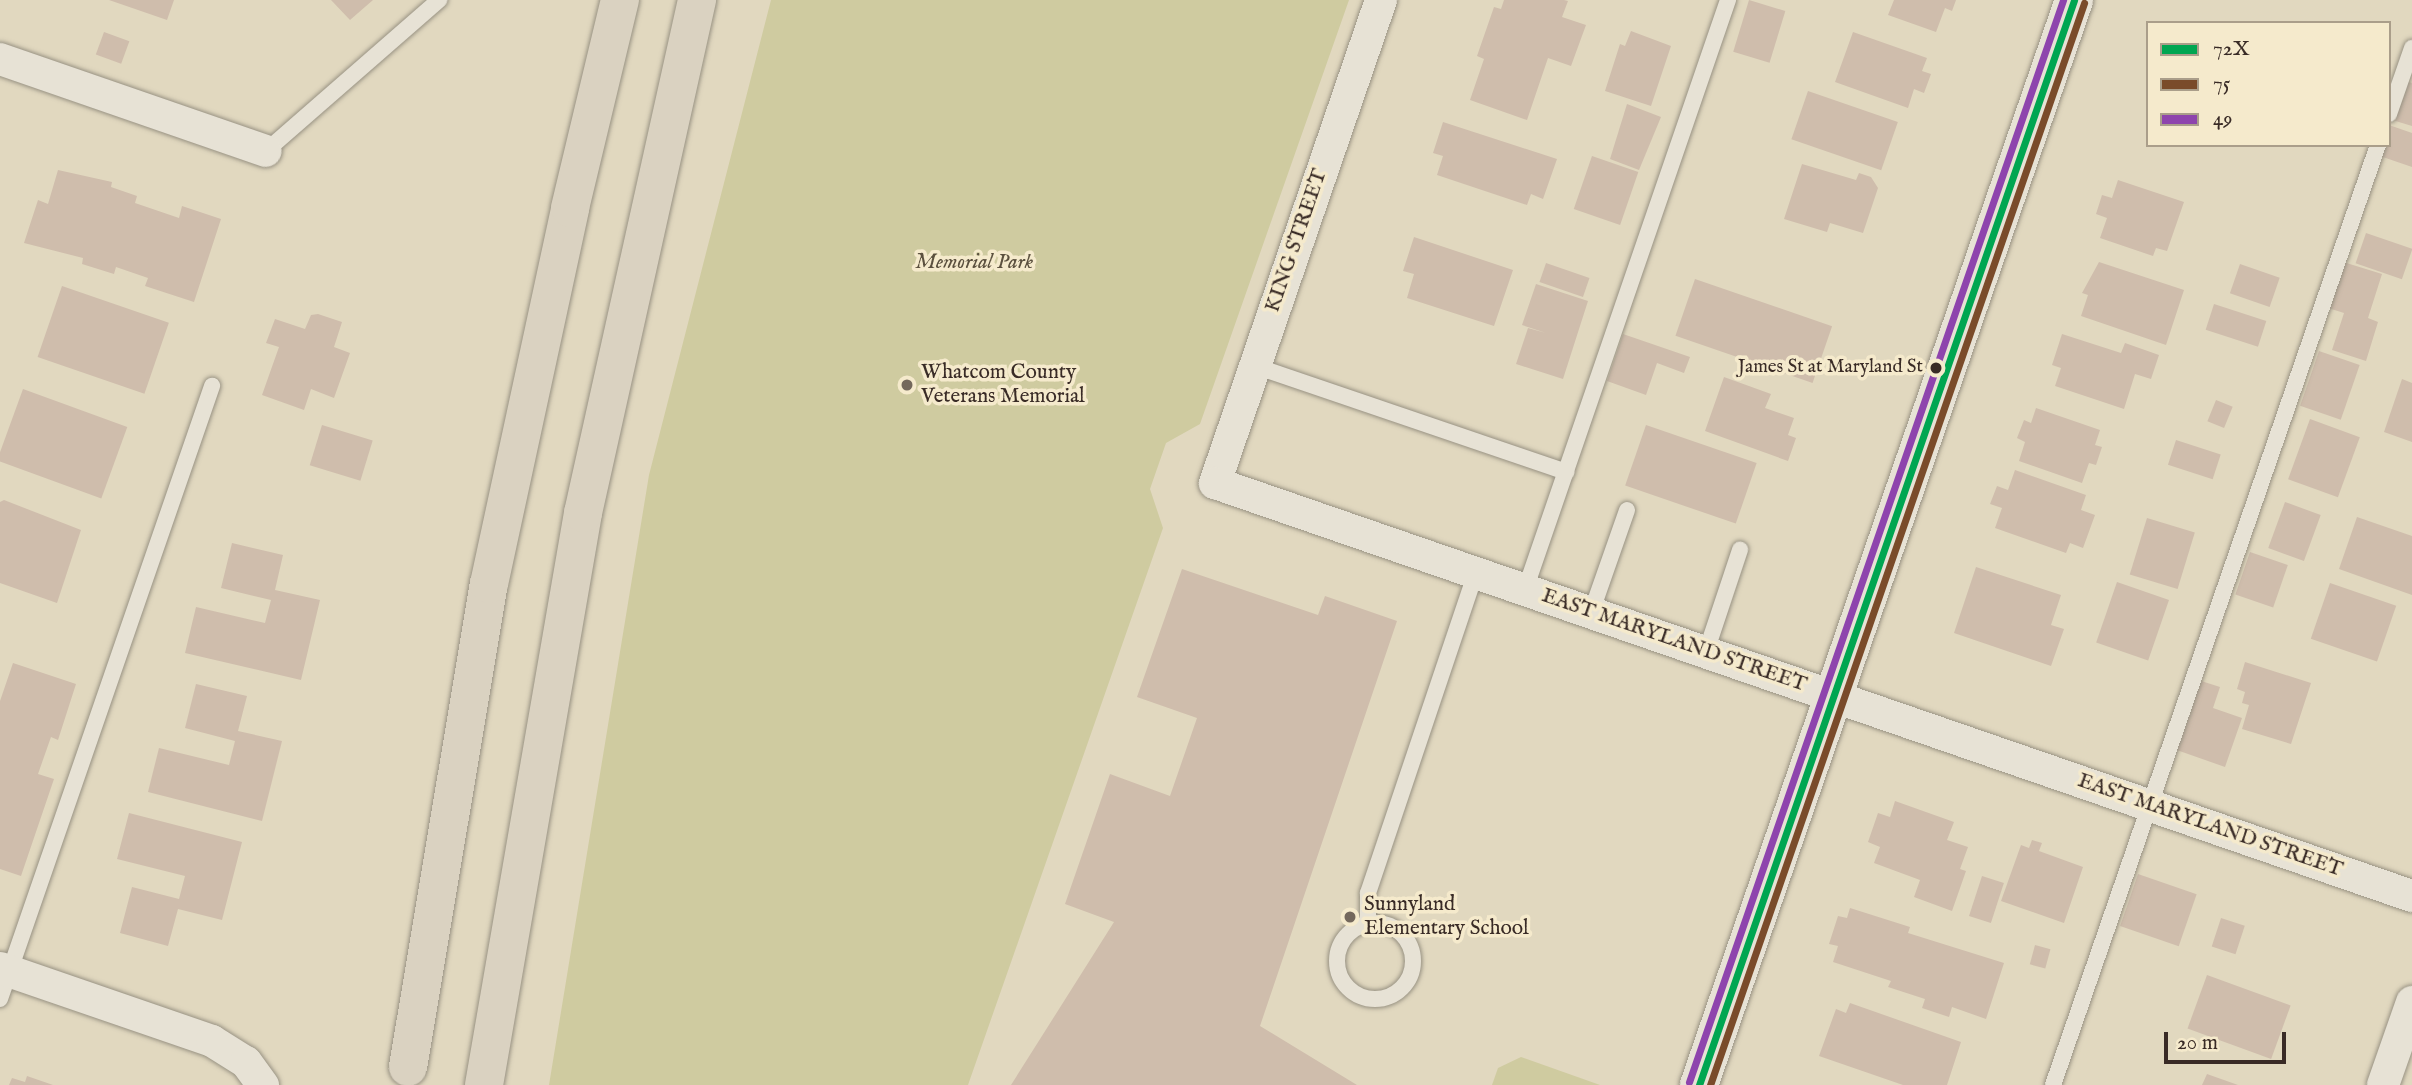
<!DOCTYPE html>
<style>
body{margin:0}
#map{position:relative;width:2412px;height:1085px;overflow:hidden;background:#e1d8bf;font-family:"IM FELL English",serif}
div>[style]{position:absolute}
.green>*{inset:0;background:#cfcba0}
.building>*{inset:0;background:#cfbdac;transform-origin:0 0}
.roads{filter:drop-shadow(0 0 2px #989283) drop-shadow(0 0 2px #989283)}
.service>*{height:16px;margin:-8px;padding:0 8px;transform-origin:8px;border-radius:8px;background:#e7e2d5}
.service>.ring{margin:-8px;padding:0;box-sizing:content-box;background:none;border:16px solid #e7e2d5;border-radius:50%}
.minor>*{height:32px;margin:-16px;padding:0 16px;transform-origin:16px;border-radius:16px;background:#e7e2d5}
.secondary>*{height:38px;margin:-19px;padding:0 19px;transform-origin:19px;border-radius:19px;background:#e7e2d5}
.motorway>*{height:38px;margin:-19px;padding:0 19px;transform-origin:19px;border-radius:19px;background:#dad2c1}
.bus-1>*{height:7px;margin:-3.5px;padding:0 3.5px;transform-origin:3.5px;border-radius:3.5px;background:#00a651}
.bus-2>*{height:7px;margin:-3.5px;padding:0 3.5px;transform-origin:3.5px;border-radius:3.5px;background:#7a4b2a}
.bus-3>*{height:7px;margin:-3.5px;padding:0 3.5px;transform-origin:3.5px;border-radius:3.5px;background:#8e44ad}
.dots>*{width:19px;height:19px;translate:-50% -50%;box-sizing:border-box;border:4px solid #f5eacc;border-radius:50%}
span{translate:-50% -50%;white-space:nowrap;text-align:center;line-height:1.15;-webkit-text-stroke:7px #f5eacc;paint-order:stroke}
.bus-label{font-size:19px;color:#392b26}
.right{translate:-100% -50%;text-align:right}
.street-label{font-size:21px;color:#392b26}
.park-label{font-size:21px;color:#5b503e;font-style:italic}
.poi-label{font-size:21px;color:#392b26}
.left{translate:0 -50%;text-align:left}
.legend{position:absolute;left:2146px;top:21px;width:245px;height:126px;box-sizing:border-box;background:#f5eacc;border:2px solid #aa9e8a;margin:0;padding:9px 12px;list-style:none;font-size:21px;color:#392b26}
.legend li{display:flex;align-items:center;gap:14px;height:35px}
.legend b{width:35px;border:2px solid #aa9e8a}
.scale{position:absolute;left:2164px;top:1032px;width:122px;height:32px;box-sizing:border-box;border:4px solid #392b26;border-top:0;padding-left:9px;font-size:21px;line-height:24px;white-space:nowrap;color:#392b26;-webkit-text-stroke:5px #f5eacc;paint-order:stroke}
</style>
<div id="map">
<div class="green">
<i style="clip-path:polygon(771px 0,1349px 0,1200px 424px,1166px 443px,1150px 489px,1163px 528px,968px 1085px,549px 1085px,649px 475px)"></i>
<i style="clip-path:polygon(1521px 1057px,1600px 1085px,1492px 1085px,1498px 1068px)"></i>
</div>
<div class="building">
<i style="clip-path:polygon(109px 0,174px 0,167px 20px)"></i>
<i style="clip-path:polygon(331px 0,373px 0,350px 20px)"></i>
<i style="clip-path:polygon(1504px 0,1564px 0,1568px 1px,1562px 17px,1586px 25px,1571px 66px,1548px 58px,1527px 120px,1470px 100px,1484px 59px,1477px 56px,1494px 7px,1501px 9px)"></i>
<i style="left:1749px;top:0;width:38px;height:54px;rotate:17deg"></i>
<i style="clip-path:polygon(1894px 0,1956px 0,1952px 11px,1945px 8px,1936px 32px,1888px 15px)"></i>
<i style="clip-path:polygon(1631px 31px,1671px 46px,1651px 106px,1605px 91px,1620px 44px,1625px 46px)"></i>
<i style="left:104px;top:32px;width:27px;height:24px;rotate:20deg"></i>
<i style="clip-path:polygon(1853px 32px,1927px 58px,1922px 71px,1931px 74px,1924px 93px,1914px 89px,1908px 108px,1835px 82px)"></i>
<i style="clip-path:polygon(2402px 80px,2412px 83px,2412px 126px,2389px 119px)"></i>
<i style="left:1808px;top:91px;width:95px;height:51px;rotate:19deg"></i>
<i style="clip-path:polygon(1627px 104px,1661px 117px,1639px 170px,1610px 159px)"></i>
<i style="clip-path:polygon(1443px 122px,1557px 159px,1543px 199px,1531px 194px,1527px 205px,1437px 175px,1443px 156px,1433px 153px)"></i>
<i style="clip-path:polygon(2389px 125px,2412px 133px,2412px 167px,2377px 155px,2380px 145px,2389px 145px)"></i>
<i style="left:1592px;top:156px;width:49px;height:56px;rotate:19deg"></i>
<i style="clip-path:polygon(1802px 164px,1856px 180px,1859px 173px,1871px 177px,1878px 188px,1863px 233px,1830px 223px,1827px 232px,1784px 219px)"></i>
<i style="clip-path:polygon(58px 170px,112px 182px,111px 187px,137px 196px,135px 203px,179px 218px,182px 206px,221px 219px,194px 302px,145px 286px,148px 278px,116px 267px,114px 274px,82px 264px,83px 258px,24px 243px,38px 200px,48px 204px)"></i>
<i style="clip-path:polygon(2118px 180px,2184px 202px,2167px 251px,2156px 248px,2153px 256px,2100px 238px,2107px 218px,2096px 214px,2102px 195px,2112px 198px)"></i>
<i style="left:2366px;top:233px;width:49px;height:32px;rotate:19deg"></i>
<i style="clip-path:polygon(1414px 237px,1513px 270px,1494px 326px,1407px 298px,1414px 274px,1403px 271px)"></i>
<i style="clip-path:polygon(2340px 261px,2382px 274px,2368px 318px,2378px 322px,2366px 361px,2332px 350px,2344px 313px,2325px 307px)"></i>
<i style="clip-path:polygon(2099px 262px,2184px 290px,2166px 345px,2081px 316px,2088px 295px,2082px 293px)"></i>
<i style="left:1546px;top:263px;width:46px;height:20px;rotate:19deg"></i>
<i style="left:2240px;top:264px;width:42px;height:31px;rotate:19deg"></i>
<i style="left:1695px;top:279px;width:145px;height:60px;rotate:19deg"></i>
<i style="clip-path:polygon(1536px 284px,1588px 301px,1563px 379px,1516px 364px,1528px 328px,1546px 333px,1522px 325px)"></i>
<i style="left:62px;top:286px;width:113px;height:75px;rotate:19deg"></i>
<i style="left:2214px;top:304px;width:55px;height:27px;rotate:18deg"></i>
<i style="clip-path:polygon(318px 314px,342px 322px,334px 347px,350px 353px,334px 398px,311px 389px,304px 410px,262px 395px,279px 347px,266px 343px,275px 319px,305px 329px,311px 315px)"></i>
<i style="clip-path:polygon(1623px 334px,1690px 357px,1684px 373px,1657px 363px,1646px 395px,1607px 381px)"></i>
<i style="clip-path:polygon(2062px 334px,2121px 353px,2125px 343px,2159px 355px,2151px 379px,2135px 374px,2124px 409px,2055px 386px,2061px 368px,2052px 365px)"></i>
<i style="left:2319px;top:351px;width:43px;height:58px;rotate:19deg"></i>
<i style="clip-path:polygon(1724px 377px,1771px 394px,1765px 408px,1794px 418px,1788px 435px,1796px 438px,1788px 461px,1705px 431px)"></i>
<i style="clip-path:polygon(2402px 379px,2412px 383px,2412px 442px,2384px 432px)"></i>
<i style="left:23px;top:389px;width:111px;height:76px;rotate:20deg"></i>
<i style="left:2216px;top:400px;width:18px;height:23px;rotate:22deg"></i>
<i style="clip-path:polygon(2036px 408px,2100px 430px,2095px 445px,2102px 447px,2096px 465px,2089px 463px,2082px 483px,2019px 461px,2025px 442px,2017px 438px,2024px 420px,2031px 423px)"></i>
<i style="left:2310px;top:419px;width:53px;height:64px;rotate:20deg"></i>
<i style="left:322px;top:425px;width:53px;height:42px;rotate:17deg"></i>
<i style="left:1646px;top:425px;width:117px;height:64px;rotate:19deg"></i>
<i style="left:2176px;top:440px;width:47px;height:26px;rotate:18deg"></i>
<i style="clip-path:polygon(2015px 470px,2086px 495px,2081px 510px,2095px 515px,2083px 548px,2070px 543px,2066px 553px,1995px 528px,2002px 508px,1990px 504px,1997px 486px,2008px 490px)"></i>
<i style="clip-path:polygon(4px 500px,81px 530px,57px 603px,0 583px,0 502px)"></i>
<i style="left:2285px;top:502px;width:38px;height:49px;rotate:20deg"></i>
<i style="clip-path:polygon(2357px 517px,2412px 536px,2412px 595px,2339px 569px)"></i>
<i style="left:2147px;top:518px;width:50px;height:59px;rotate:17deg"></i>
<i style="clip-path:polygon(232px 543px,283px 555px,275px 590px,320px 600px,301px 680px,185px 653px,196px 607px,265px 623px,271px 600px,221px 588px)"></i>
<i style="left:2250px;top:552px;width:40px;height:45px;rotate:19deg"></i>
<i style="clip-path:polygon(1976px 567px,2061px 595px,2051px 625px,2064px 629px,2051px 666px,1954px 633px)"></i>
<i style="clip-path:polygon(1182px 569px,1318px 615px,1325px 596px,1397px 621px,1260px 1026px,1357px 1085px,1011px 1085px,1114px 922px,1065px 904px,1110px 774px,1170px 796px,1197px 718px,1137px 697px)"></i>
<i style="left:2117px;top:582px;width:55px;height:64px;rotate:19deg"></i>
<i style="left:2330px;top:583px;width:70px;height:59px;rotate:19deg"></i>
<i style="clip-path:polygon(2245px 662px,2311px 683px,2291px 744px,2242px 729px,2249px 705px,2242px 703px,2245px 692px,2237px 689px)"></i>
<i style="clip-path:polygon(13px 663px,76px 684px,58px 740px,51px 737px,38px 774px,54px 779px,21px 876px,0 869px,0 701px)"></i>
<i style="clip-path:polygon(2195px 679px,2220px 687px,2213px 708px,2242px 718px,2225px 767px,2171px 748px)"></i>
<i style="clip-path:polygon(196px 684px,247px 696px,238px 731px,282px 741px,262px 821px,148px 792px,159px 748px,229px 765px,235px 741px,185px 728px)"></i>
<i style="clip-path:polygon(1895px 801px,1954px 822px,1947px 840px,1968px 847px,1960px 869px,1966px 871px,1952px 911px,1914px 897px,1920px 880px,1874px 863px,1880px 847px,1868px 842px,1878px 813px,1890px 817px)"></i>
<i style="clip-path:polygon(129px 813px,242px 842px,222px 920px,178px 909px,168px 946px,120px 933px,132px 887px,179px 899px,185px 876px,117px 859px)"></i>
<i style="clip-path:polygon(2032px 840px,2042px 843px,2039px 851px,2083px 867px,2064px 923px,2001px 901px,2021px 845px,2029px 848px)"></i>
<i style="left:2138px;top:874px;width:62px;height:55px;rotate:19deg"></i>
<i style="left:1982px;top:876px;width:23px;height:42px;rotate:18deg"></i>
<i style="clip-path:polygon(1850px 908px,1910px 927px,1908px 933px,2004px 963px,1986px 1019px,1952px 1007px,1949px 1017px,1922px 1008px,1925px 999px,1888px 987px,1891px 981px,1833px 962px,1838px 946px,1829px 944px,1838px 916px,1847px 918px)"></i>
<i style="left:2221px;top:918px;width:25px;height:30px;rotate:18deg"></i>
<i style="left:2035px;top:945px;width:16px;height:20px;rotate:15deg"></i>
<i style="left:2207px;top:975px;width:89px;height:57px;rotate:20deg"></i>
<i style="clip-path:polygon(1850px 1003px,1961px 1042px,1947px 1085px,1903px 1085px,1819px 1056px,1836px 1009px,1846px 1013px)"></i>
<i style="clip-path:polygon(2207px 1074px,2238px 1085px,2202px 1085px)"></i>
<i style="clip-path:polygon(27px 1076px,53px 1085px,9px 1085px,12px 1078px,25px 1082px)"></i>
</div>
<div class="roads">
<div class="service">
<i style="left:2389px;top:114px;width:70px;rotate:-70.8deg"></i>
<i style="left:266px;top:151px;width:230px;rotate:-41.1deg"></i>
<i style="left:1255px;top:366px;width:329px;rotate:18.8deg"></i>
<i style="left:1525px;top:590px;width:624px;rotate:-71.01deg"></i>
<i style="left:1591px;top:613px;width:109px;rotate:-70.7deg"></i>
<i style="left:1706px;top:652px;width:108px;rotate:-71.6deg"></i>
<i class="ring" style="left:1337px;top:923px;width:60px;height:60px"></i>
<i style="left:1368px;top:924px;width:31px;rotate:-90deg"></i>
<i style="left:1368px;top:893px;width:338px;rotate:-71.4deg"></i>
<i style="left:0;top:999px;width:649px;rotate:-70.92deg"></i>
<i style="left:2053px;top:1085px;width:995px;rotate:-70.93deg"></i>
</div>
<div class="minor">
<i style="left:1381px;top:0;width:511px;rotate:108.97deg"></i>
<i style="left:1215px;top:483px;width:1266px;rotate:19.04deg"></i>
<i style="left:0;top:59px;width:281px;rotate:19.1deg"></i>
<i style="left:0;top:968px;width:224px;rotate:19deg"></i>
<i style="left:212px;top:1041px;width:40px;rotate:32deg"></i>
<i style="left:246px;top:1062px;width:29px;rotate:54deg"></i>
<i style="left:2383px;top:1085px;width:88px;rotate:-70.7deg"></i>
</div>
<div class="secondary">
<i style="left:1699px;top:1085px;width:1148px;rotate:-70.93deg"></i>
</div>
<div class="motorway">
<i style="left:408px;top:1067px;width:490px;rotate:-80.5deg"></i>
<i style="left:489px;top:584px;width:385px;rotate:-77.8deg"></i>
<i style="left:570px;top:208px;width:214px;rotate:-76.5deg"></i>
<i style="left:484px;top:1085px;width:581px;rotate:-80.18deg"></i>
<i style="left:583px;top:513px;width:526px;rotate:-77.47deg"></i>
</div>
</div>
<div class="bus-1">
<i style="left:1699px;top:1085px;width:1148px;rotate:-70.93deg"></i>
</div>
<div class="bus-2">
<i style="left:1710px;top:1085px;width:1145px;rotate:-70.93deg"></i>
</div>
<div class="bus-3">
<i style="left:1689px;top:1082px;width:1145px;rotate:-70.93deg"></i>
</div>
<div class="dots">
<i style="left:1936px;top:368px;background:#392b26"></i>
<i style="left:907px;top:385px;background:#74685c"></i>
<i style="left:1350px;top:917px;background:#74685c"></i>
</div>
<div class="bus-label">
<span class="right" style="left:1923px;top:368px">James St at Maryland St</span>
</div>
<div class="street-label">
<span style="left:1297px;top:241px;rotate:-71deg">KING STREET</span>
<span style="left:1674px;top:641px;rotate:19deg">EAST MARYLAND STREET</span>
<span style="left:2210px;top:826px;rotate:19deg">EAST MARYLAND STREET</span>
</div>
<div class="park-label">
<span style="left:974px;top:263px">Memorial Park</span>
</div>
<div class="poi-label">
<span class="left" style="left:921px;top:385px">Whatcom County<br>Veterans Memorial</span>
<span class="left" style="left:1364px;top:917px">Sunnyland<br>Elementary School</span>
</div>
<ul class="legend">
<li><b style="height:9px;background:#00a651"></b>72X</li>
<li><b style="height:9px;background:#7a4b2a"></b>75</li>
<li><b style="height:9px;background:#8e44ad"></b>49</li>
</ul>
<div class="scale">20 m</div>
</div>
